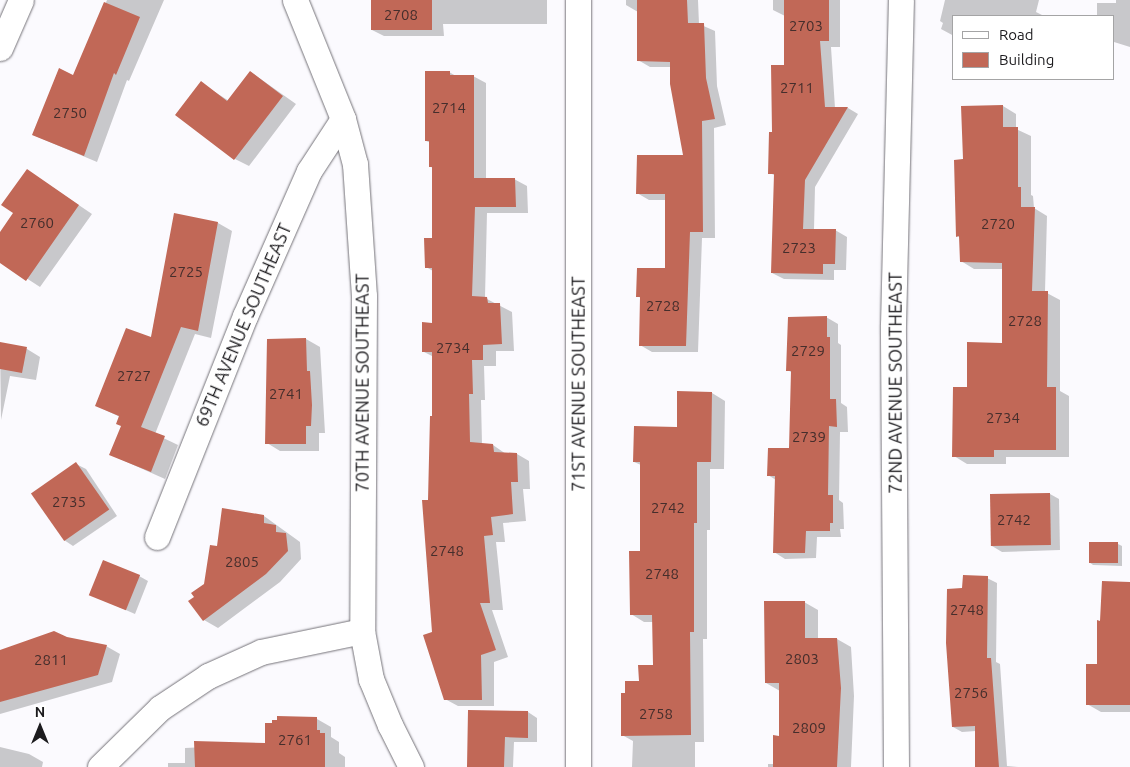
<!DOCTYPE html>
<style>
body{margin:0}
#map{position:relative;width:1130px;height:767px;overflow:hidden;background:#fbfafe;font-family:Ubuntu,sans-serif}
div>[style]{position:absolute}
.shadow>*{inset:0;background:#0003}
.building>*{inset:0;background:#c16857;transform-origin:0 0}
.roads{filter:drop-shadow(0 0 1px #757379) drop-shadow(0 0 1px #757379)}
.street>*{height:25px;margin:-12.5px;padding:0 12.5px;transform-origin:12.5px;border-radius:12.5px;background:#fff}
span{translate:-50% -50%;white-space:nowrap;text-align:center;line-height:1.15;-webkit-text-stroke:4px #fff;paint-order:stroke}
.number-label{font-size:15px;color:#452e2c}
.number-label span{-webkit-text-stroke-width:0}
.street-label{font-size:18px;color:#1c1b1e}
.legend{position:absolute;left:952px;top:15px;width:162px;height:65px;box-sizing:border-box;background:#fff;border:1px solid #a4a4a5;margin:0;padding:6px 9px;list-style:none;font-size:15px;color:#1c1b1e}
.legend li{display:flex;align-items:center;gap:10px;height:25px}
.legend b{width:25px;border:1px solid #a4a4a5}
.north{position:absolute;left:15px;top:702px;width:50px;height:50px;-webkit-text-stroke:4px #fff;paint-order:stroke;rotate:0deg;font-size:14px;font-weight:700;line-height:20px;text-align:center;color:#1c1b1e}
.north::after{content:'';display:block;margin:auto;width:18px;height:22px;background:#1c1b1e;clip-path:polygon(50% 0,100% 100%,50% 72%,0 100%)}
</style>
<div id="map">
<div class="shadow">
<i style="clip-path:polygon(107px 0,164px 0,129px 81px,127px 80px,97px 162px,33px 135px,74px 77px)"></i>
<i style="clip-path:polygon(372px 0,547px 0,547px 24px,443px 24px,444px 36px,384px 36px,372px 30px)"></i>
<i style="clip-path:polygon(626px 0,698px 0,699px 24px,715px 31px,717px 86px,726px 125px,714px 128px,715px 238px,702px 238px,698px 352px,652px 352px,640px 345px,641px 298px,637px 296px,666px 269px,666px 200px,649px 200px,637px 193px,685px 156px,671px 67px,650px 67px,638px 60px,638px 12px,626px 5px)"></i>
<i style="clip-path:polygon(773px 0,840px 0,840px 47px,831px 47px,835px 108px,848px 108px,858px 114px,815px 187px,814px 230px,835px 230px,847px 237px,846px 270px,834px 270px,834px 280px,784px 279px,772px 273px,776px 176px,770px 173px,773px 133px,785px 66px,785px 16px,773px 10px)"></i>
<i style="clip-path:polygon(945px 0,1039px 0,1036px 12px,1044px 16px,954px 16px,954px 36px,941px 29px,943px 23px,940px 21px)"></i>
<i style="clip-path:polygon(1116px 0,1130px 0,1130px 47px,1114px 42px,1114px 16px,1097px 16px,1097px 3px,1116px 3px)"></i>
<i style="clip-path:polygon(251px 72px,296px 104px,249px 166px,235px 159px,201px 83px,229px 101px)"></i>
<i style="clip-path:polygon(449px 72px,456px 76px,473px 76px,486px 83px,486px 179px,514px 179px,527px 186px,528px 213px,487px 213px,485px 298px,512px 312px,514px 351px,496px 351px,496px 366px,484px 366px,485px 400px,481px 400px,482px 444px,493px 445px,506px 454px,517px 454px,529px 461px,530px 489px,523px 489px,526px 521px,503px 523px,505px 542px,496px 542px,503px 610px,492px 610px,508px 657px,494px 662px,494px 706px,458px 706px,445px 699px,434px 633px,430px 501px,434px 357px,424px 352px,433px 324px,433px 271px,426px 267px,433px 239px,433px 168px,431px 167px,431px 143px,426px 141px)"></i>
<i style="clip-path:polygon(1003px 106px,1016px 114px,1016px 129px,1031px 136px,1031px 195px,1033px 196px,1034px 208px,1047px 216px,1045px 292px,1060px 300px,1060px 391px,1069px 396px,1069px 457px,1006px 457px,1006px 464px,967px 464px,954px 456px,968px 388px,1003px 344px,1003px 269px,974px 269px,961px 261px,961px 238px,957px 236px,964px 160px)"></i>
<i style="clip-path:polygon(27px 170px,92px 214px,40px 287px,0 261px,0 234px,15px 213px)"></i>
<i style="clip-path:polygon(175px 214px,218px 223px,232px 231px,211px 338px,195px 334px,155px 434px,178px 445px,165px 479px,111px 455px,122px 426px,120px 417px,97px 406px,151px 339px)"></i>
<i style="clip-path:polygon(826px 317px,838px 324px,838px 343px,841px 345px,841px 403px,847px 407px,848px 432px,840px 432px,839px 500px,843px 503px,844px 529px,840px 529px,841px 537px,817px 537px,816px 558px,785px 559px,774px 552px,776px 480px,768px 475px,791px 449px,792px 373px,788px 370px)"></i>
<i style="clip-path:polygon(306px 339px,320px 347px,325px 433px,319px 433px,319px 451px,280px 451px,267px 443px)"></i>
<i style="clip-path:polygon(0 343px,27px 349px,40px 357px,36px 380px,10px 376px,1px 420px)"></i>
<i style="clip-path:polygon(712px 393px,725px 401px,724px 469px,710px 469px,710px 530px,707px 530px,707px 639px,703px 639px,704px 742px,695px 742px,695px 767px,632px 767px,633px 741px,622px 735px,627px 694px,654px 666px,653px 622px,644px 622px,631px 614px,641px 552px,641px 465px,634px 462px,678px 428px)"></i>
<i style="clip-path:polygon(76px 464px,86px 469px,117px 516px,73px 546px,64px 540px)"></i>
<i style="clip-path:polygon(1050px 494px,1059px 499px,1060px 550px,1002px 552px,992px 546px,991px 496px)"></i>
<i style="clip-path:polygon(264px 516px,300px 542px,301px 559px,280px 582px,218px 628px,204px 620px,196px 597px,205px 585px,218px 547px)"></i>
<i style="clip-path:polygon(1118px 544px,1122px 546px,1122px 566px,1093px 565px,1089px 562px)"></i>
<i style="clip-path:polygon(139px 576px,148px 581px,135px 614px,91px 595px)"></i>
<i style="clip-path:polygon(987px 578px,997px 583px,996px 662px,1000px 664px,1007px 766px,1018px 767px,976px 767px,976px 731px,962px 732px,953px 727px,963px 589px)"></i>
<i style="clip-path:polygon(1130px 583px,1130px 712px,1101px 712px,1087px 704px,1098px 665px,1102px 622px)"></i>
<i style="clip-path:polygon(804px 602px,818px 610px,818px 639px,837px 639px,851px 647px,854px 696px,851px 767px,768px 767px,768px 764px,774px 764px,780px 737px,780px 691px,766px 683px)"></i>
<i style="clip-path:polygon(67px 638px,106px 646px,120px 654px,112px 682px,0 714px,0 651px)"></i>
<i style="clip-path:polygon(528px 712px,537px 718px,537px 742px,514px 742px,513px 767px,468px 767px)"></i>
<i style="clip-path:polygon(317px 719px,331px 727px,331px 737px,339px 742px,339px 753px,345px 757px,345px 767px,168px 767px,168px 763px,185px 763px,185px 748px,266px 744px)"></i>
<i style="clip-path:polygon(0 747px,29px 754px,43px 762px,42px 767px,0 767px)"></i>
</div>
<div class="building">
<i style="left:371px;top:0;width:61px;height:30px"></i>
<i style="clip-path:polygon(637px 0,687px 0,688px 23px,704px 23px,706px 78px,715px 119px,702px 121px,703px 232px,690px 232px,686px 346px,639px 346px,640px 297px,636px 297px,637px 268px,665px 268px,665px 194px,636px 194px,637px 155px,683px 155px,670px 84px,670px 62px,637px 61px)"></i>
<i style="clip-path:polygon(784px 0,829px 0,829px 41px,820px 41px,825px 107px,848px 107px,805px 180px,803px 229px,836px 229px,835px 264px,823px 264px,823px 274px,771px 273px,774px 174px,768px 174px,769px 132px,772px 132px,771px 65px,784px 65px)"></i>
<i style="clip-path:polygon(104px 2px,140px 17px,116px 75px,114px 73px,84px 156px,32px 135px,59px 68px,73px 75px)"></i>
<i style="clip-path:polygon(250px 71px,283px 96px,234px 160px,175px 115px,201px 81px,227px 101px)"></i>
<i style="clip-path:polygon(425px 71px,450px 71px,450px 75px,474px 75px,474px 178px,515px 178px,516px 207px,475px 207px,472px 296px,487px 297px,488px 303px,500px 303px,502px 344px,483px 345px,483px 360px,472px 360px,473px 394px,469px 394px,470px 442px,493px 444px,494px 452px,517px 453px,518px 482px,511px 482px,513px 514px,491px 517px,493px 535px,484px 536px,490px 603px,480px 603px,496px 650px,481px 655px,482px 700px,444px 700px,423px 635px,432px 632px,422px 500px,428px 500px,430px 416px,432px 416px,432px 352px,422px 352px,422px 322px,432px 323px,432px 268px,425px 268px,424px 238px,432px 238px,432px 167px,429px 167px,429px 141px,425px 141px)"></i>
<i style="clip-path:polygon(1003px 105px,1003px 127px,1018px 127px,1018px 187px,1021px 187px,1021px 207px,1035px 207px,1032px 291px,1048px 291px,1047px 387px,1056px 387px,1056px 450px,994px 450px,994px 457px,952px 457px,953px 387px,967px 387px,967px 342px,1002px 343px,1002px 263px,960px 262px,959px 236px,956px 237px,954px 160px,963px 159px,961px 106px)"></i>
<i style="clip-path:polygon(27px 169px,79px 205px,26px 281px,0 263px,0 232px,13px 213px,1px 205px)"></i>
<i style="clip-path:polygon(174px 213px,218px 222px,198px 331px,181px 327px,141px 427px,165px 436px,151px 472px,109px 455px,121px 426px,116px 424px,119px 416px,95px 406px,126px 328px,151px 337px)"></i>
<i style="clip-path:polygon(827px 316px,827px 337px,830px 337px,830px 399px,836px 399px,837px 427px,829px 426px,828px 495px,833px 495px,833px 523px,830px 523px,830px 531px,806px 531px,805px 553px,773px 553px,775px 476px,767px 476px,768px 448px,789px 448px,791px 371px,786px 371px,788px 317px)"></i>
<i style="clip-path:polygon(306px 338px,307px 371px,310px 371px,312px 405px,311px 426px,306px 426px,306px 444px,265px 444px,267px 339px)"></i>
<i style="clip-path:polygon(0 342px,27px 347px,22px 373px,0 369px)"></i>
<i style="clip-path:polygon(677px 391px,712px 392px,711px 462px,697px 462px,697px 523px,694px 523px,694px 632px,690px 632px,691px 735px,621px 736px,621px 693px,625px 693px,625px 681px,639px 681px,638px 665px,653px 665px,652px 615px,630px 615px,629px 551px,640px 551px,640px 462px,633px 462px,634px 426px,677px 427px)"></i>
<i style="left:76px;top:462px;width:58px;height:55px;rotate:55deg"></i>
<i style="left:1050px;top:493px;width:52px;height:60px;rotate:89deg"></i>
<i style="clip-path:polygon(222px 508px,264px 515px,264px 523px,276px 525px,276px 532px,286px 533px,288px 551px,266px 574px,203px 621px,188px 601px,194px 597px,191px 593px,204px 584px,210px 545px,217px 546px)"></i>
<i style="left:1089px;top:542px;width:29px;height:21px"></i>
<i style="left:103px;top:560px;width:40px;height:38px;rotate:22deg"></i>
<i style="clip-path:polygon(963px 575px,988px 576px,987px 658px,991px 658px,999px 767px,975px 767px,975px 726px,952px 727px,946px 643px,947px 589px,962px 588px)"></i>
<i style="clip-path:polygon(1102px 581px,1130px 582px,1130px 705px,1086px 705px,1086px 664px,1097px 664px,1097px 620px,1100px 621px)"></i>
<i style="clip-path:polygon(764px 601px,805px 601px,805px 638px,837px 638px,841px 688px,837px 767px,773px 767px,773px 735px,779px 736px,779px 683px,765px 683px)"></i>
<i style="clip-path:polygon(54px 631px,67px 637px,107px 645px,98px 675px,0 702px,0 650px)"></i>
<i style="clip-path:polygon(468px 710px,528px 711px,528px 738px,505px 737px,504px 767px,467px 767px)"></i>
<i style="clip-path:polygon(277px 716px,317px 717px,317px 730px,320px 730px,320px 733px,325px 733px,325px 767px,195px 767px,194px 741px,265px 743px,265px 723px,272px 723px,272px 720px,277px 720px)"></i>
</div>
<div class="roads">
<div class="street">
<i style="left:295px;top:0;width:128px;rotate:68deg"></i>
<i style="left:343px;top:119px;width:47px;rotate:75.1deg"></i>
<i style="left:355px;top:164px;width:132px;rotate:86.1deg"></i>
<i style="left:364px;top:296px;width:335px;rotate:90.3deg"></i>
<i style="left:362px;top:631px;width:49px;rotate:79.4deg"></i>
<i style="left:371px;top:679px;width:50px;rotate:67.6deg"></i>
<i style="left:390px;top:725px;width:47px;rotate:63.4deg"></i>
<i style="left:578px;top:0;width:767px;rotate:90deg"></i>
<i style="left:0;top:48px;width:52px;rotate:-66.4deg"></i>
<i style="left:157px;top:537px;width:238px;rotate:-68.3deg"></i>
<i style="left:245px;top:316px;width:158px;rotate:-66.2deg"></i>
<i style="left:309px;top:171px;width:62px;rotate:-56.8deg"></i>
<i style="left:100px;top:767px;width:84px;rotate:-44.5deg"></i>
<i style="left:160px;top:708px;width:58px;rotate:-33.7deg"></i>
<i style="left:208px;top:676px;width:58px;rotate:-24.4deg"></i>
<i style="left:261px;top:652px;width:103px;rotate:-11.7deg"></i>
<i style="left:896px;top:767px;width:442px;rotate:-90.4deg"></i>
<i style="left:893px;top:325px;width:325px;rotate:-88.6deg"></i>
</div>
</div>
<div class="number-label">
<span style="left:401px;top:15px">2708</span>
<span style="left:806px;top:26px">2703</span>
<span style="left:797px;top:88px">2711</span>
<span style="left:449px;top:108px">2714</span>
<span style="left:70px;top:113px">2750</span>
<span style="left:37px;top:223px">2760</span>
<span style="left:998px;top:224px">2720</span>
<span style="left:799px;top:248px">2723</span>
<span style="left:186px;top:272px">2725</span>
<span style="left:663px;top:306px">2728</span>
<span style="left:1025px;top:321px">2728</span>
<span style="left:453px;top:348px">2734</span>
<span style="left:808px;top:351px">2729</span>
<span style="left:134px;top:376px">2727</span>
<span style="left:286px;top:394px">2741</span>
<span style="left:1003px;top:418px">2734</span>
<span style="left:809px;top:437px">2739</span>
<span style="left:69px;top:502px">2735</span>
<span style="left:668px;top:508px">2742</span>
<span style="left:1014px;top:520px">2742</span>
<span style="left:447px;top:551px">2748</span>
<span style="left:242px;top:562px">2805</span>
<span style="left:662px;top:574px">2748</span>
<span style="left:967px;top:610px">2748</span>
<span style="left:802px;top:659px">2803</span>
<span style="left:51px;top:660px">2811</span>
<span style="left:971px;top:693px">2756</span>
<span style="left:656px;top:714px">2758</span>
<span style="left:809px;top:728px">2809</span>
<span style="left:295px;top:740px">2761</span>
</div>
<div class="street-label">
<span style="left:243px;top:325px;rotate:-67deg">69TH AVENUE SOUTHEAST</span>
<span style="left:362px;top:383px;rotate:-90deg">70TH AVENUE SOUTHEAST</span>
<span style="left:895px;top:383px;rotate:-90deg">72ND AVENUE SOUTHEAST</span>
<span style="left:578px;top:384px;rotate:-90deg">71ST AVENUE SOUTHEAST</span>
</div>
<ul class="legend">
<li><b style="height:6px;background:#fff"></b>Road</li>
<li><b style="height:14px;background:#c16857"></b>Building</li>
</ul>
<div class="north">N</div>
</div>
